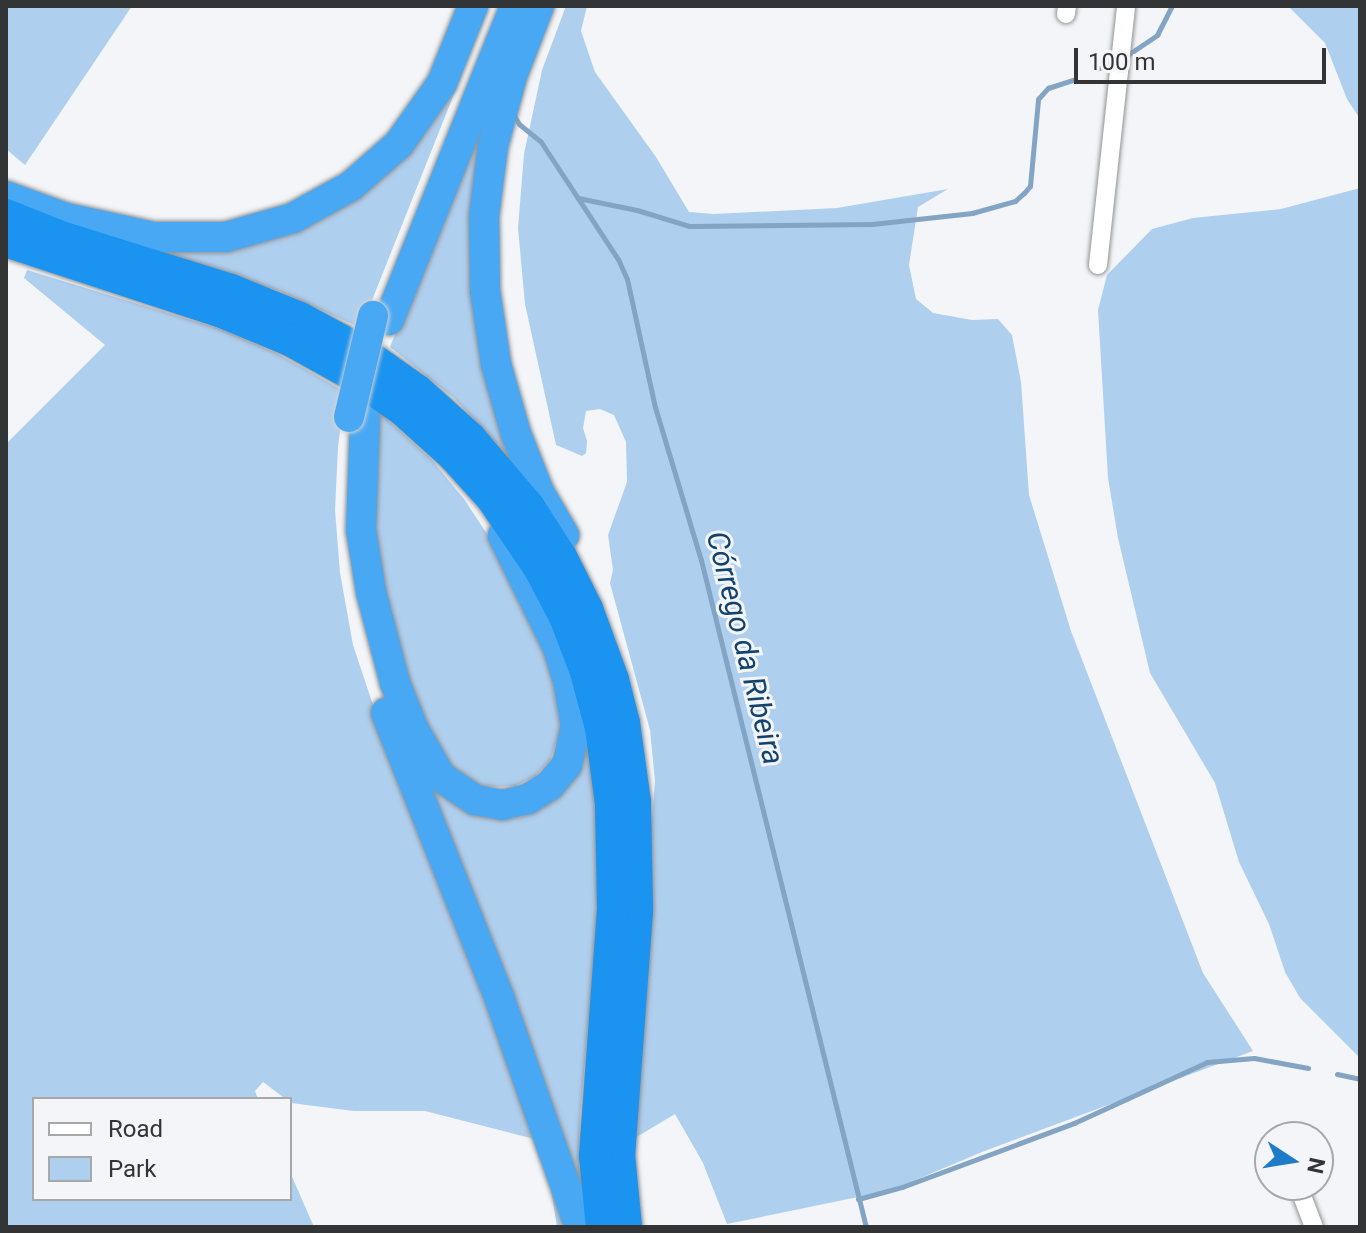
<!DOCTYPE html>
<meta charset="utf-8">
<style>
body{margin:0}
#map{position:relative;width:1366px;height:1233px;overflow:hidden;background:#f3f5f8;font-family:Roboto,sans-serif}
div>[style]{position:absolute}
.green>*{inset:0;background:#afcfef}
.stream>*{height:5px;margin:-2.5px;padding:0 2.5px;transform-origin:2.5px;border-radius:2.5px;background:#84a4c4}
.roads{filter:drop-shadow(0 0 2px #909395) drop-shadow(0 0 2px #909395)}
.minor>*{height:18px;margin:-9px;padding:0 9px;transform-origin:9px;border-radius:9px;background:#fff}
.trunk>*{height:30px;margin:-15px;padding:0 15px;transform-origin:15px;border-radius:15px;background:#48a8f4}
.motorway>*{height:32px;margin:-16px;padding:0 16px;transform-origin:16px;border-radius:16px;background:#1a93f1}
.bridges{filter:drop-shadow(0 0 2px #d2d2d3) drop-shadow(0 0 2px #d2d2d3)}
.trunk-bridge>*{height:30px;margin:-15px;padding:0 15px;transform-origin:15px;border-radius:15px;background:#48a8f4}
span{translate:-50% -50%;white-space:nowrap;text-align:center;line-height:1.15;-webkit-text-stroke:6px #f3f5f8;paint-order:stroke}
.water-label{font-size:30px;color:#12436d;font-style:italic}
.frame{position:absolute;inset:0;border:8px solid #333435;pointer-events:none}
.legend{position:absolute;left:32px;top:1097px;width:260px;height:104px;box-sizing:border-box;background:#f3f5f8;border:2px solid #a6a8aa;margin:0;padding:10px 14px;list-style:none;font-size:24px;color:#333435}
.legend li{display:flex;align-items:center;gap:16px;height:40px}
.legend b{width:40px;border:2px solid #a6a8aa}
.north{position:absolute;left:1254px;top:1121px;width:80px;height:80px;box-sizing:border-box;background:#f3f5f8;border:2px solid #a6a8aa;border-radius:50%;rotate:102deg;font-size:22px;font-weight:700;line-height:32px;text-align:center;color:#333435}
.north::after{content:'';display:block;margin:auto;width:28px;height:36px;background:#1e7bc8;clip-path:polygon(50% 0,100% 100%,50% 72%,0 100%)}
.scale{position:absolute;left:1074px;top:48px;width:252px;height:36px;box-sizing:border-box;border:4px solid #333435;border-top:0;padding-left:10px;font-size:24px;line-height:28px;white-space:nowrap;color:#333435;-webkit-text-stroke:6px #f3f5f8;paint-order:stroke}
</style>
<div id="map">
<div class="green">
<i style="clip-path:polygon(6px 6px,132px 6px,25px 165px,6px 149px)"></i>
<i style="clip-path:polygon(484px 6px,489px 6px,361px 328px,279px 291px,173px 255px,174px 247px,341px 202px)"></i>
<i style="clip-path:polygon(522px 6px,482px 177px,524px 473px,454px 398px,390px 347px)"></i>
<i style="clip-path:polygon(566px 6px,587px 6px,581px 31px,595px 72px,656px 157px,689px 212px,714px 214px,837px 208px,948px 189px,918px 207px,909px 265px,916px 299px,933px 313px,972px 320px,998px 319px,1012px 335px,1021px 382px,1029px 495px,1071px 631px,1203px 973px,1253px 1051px,982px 1152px,892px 1190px,727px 1224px,703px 1163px,675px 1114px,635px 1138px,629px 1104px,655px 781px,650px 730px,610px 583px,613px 570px,608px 535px,627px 482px,626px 442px,614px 415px,600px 409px,586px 411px,583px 428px,587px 441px,586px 453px,582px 456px,556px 445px,525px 304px,518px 228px,524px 154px,542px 70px)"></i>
<i style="clip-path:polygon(1288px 6px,1360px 6px,1360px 119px,1347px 99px,1325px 43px)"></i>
<i style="clip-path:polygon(1360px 188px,1360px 1058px,1300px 998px,1285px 972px,1269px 924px,1239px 862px,1215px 783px,1150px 673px,1118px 538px,1108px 478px,1098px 310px,1107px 275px,1152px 229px,1193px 218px,1281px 209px)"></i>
<i style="clip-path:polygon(27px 270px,223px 330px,278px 354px,345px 392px,338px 447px,335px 510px,340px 573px,353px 645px,377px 717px,572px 1227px,557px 1227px,549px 1177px,534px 1139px,425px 1111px,354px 1111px,291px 1103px,263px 1082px,255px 1091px,258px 1099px,34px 1099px,34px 1199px,290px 1199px,290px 1172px,314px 1227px,6px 1227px,6px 444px,105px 345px,24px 278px)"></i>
<i style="clip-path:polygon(377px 410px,432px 460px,464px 499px,491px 540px,547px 654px,561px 729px,550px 760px,535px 776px,515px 786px,481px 787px,450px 767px,412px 699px,372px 552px)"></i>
<i style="clip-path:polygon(585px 742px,590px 743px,598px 818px,597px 929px,580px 1115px,579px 1163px,584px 1205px,422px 771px,443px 795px,466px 811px,506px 819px,520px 817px,555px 799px)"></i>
</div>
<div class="stream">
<i style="left:1129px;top:54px;width:34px;rotate:-34deg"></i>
<i style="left:1157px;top:35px;width:33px;rotate:-63deg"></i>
<i style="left:1097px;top:69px;width:10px;rotate:-24deg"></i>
<i style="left:513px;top:114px;width:12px;rotate:59deg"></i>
<i style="left:519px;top:124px;width:28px;rotate:39deg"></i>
<i style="left:541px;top:142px;width:140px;rotate:56.7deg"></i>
<i style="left:618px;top:259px;width:22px;rotate:66deg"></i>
<i style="left:627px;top:279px;width:131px;rotate:77.7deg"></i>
<i style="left:655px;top:407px;width:160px;rotate:73.3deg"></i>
<i style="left:701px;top:560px;width:687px;rotate:76.11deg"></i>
<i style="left:578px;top:198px;width:60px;rotate:11.5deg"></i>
<i style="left:637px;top:210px;width:54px;rotate:17.1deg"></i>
<i style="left:689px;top:226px;width:183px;rotate:-0.6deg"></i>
<i style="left:872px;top:224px;width:101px;rotate:-6.3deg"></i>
<i style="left:972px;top:213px;width:45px;rotate:-15.6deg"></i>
<i style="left:1015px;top:201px;width:12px;rotate:-42deg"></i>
<i style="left:1024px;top:193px;width:9px;rotate:-49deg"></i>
<i style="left:1030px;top:186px;width:87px;rotate:-84.7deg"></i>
<i style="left:1038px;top:99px;width:15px;rotate:-48deg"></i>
<i style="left:1048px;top:88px;width:28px;rotate:-18deg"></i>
<i style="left:1337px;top:1074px;width:24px;rotate:12deg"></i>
<i style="left:858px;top:1199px;width:46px;rotate:-15.3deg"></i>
<i style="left:902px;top:1187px;width:184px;rotate:-20.4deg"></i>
<i style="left:1074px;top:1123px;width:146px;rotate:-24.6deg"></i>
<i style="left:1207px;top:1062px;width:47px;rotate:-4.9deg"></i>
<i style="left:1254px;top:1058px;width:55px;rotate:10.5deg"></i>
</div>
<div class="roads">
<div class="minor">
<i style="left:1066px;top:14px;width:8px;rotate:-83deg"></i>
<i style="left:1098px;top:265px;width:261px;rotate:-83.8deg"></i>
<i style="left:1299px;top:1188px;width:42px;rotate:69deg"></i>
</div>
<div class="trunk">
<i style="left:539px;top:6px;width:75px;rotate:111.1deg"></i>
<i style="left:512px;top:76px;width:73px;rotate:105.2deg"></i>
<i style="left:493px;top:146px;width:71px;rotate:97.3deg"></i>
<i style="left:484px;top:216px;width:74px;rotate:89.2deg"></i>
<i style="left:485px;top:290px;width:75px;rotate:81.5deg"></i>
<i style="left:496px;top:364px;width:73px;rotate:74.1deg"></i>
<i style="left:516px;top:434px;width:62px;rotate:68.4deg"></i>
<i style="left:539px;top:492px;width:50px;rotate:59.8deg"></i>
<i style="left:6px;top:196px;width:64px;rotate:20.1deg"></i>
<i style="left:66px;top:218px;width:89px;rotate:12.3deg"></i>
<i style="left:153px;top:237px;width:73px"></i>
<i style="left:226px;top:237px;width:70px;rotate:-15.8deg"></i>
<i style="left:293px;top:218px;width:66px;rotate:-28.9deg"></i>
<i style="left:351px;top:186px;width:64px;rotate:-41.2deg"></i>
<i style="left:399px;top:144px;width:75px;rotate:-54.8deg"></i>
<i style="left:442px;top:83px;width:83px;rotate:-68.1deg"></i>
<i style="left:389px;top:320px;width:338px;rotate:-68.1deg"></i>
<i style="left:365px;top:420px;width:110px;rotate:92.1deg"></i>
<i style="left:361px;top:530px;width:63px;rotate:80.8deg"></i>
<i style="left:371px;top:592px;width:94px;rotate:75.2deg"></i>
<i style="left:395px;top:683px;width:51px;rotate:68deg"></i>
<i style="left:414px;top:730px;width:54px;rotate:60.1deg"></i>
<i style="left:441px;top:777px;width:41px;rotate:34.1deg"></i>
<i style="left:475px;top:800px;width:27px;rotate:10deg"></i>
<i style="left:502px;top:805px;width:27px;rotate:-13deg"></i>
<i style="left:528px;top:799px;width:26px;rotate:-32deg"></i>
<i style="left:550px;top:785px;width:26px;rotate:-50deg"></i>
<i style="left:567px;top:765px;width:39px;rotate:-77deg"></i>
<i style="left:576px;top:727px;width:47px;rotate:-99.9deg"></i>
<i style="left:568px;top:681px;width:37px;rotate:-107deg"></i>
<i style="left:557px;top:646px;width:123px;rotate:-116.1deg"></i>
<i style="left:386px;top:713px;width:309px;rotate:68.3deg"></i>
<i style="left:500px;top:1000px;width:241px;rotate:70.6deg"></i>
</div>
<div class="motorway">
<i style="left:6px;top:215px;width:59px;rotate:21.8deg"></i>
<i style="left:61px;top:237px;width:178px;rotate:17.3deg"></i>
<i style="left:231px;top:290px;width:74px;rotate:22.1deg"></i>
<i style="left:300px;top:318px;width:69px;rotate:28.4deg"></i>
<i style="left:361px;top:351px;width:70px;rotate:35.1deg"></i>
<i style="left:418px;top:391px;width:70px;rotate:42.1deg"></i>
<i style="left:470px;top:438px;width:91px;rotate:49.5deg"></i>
<i style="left:529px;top:507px;width:59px;rotate:57.4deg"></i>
<i style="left:561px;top:557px;width:58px;rotate:63.4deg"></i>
<i style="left:587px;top:609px;width:76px;rotate:69.9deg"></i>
<i style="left:613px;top:680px;width:44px;rotate:75.7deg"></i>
<i style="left:624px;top:723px;width:80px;rotate:82.1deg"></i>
<i style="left:635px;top:802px;width:109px;rotate:88.9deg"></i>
<i style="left:637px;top:911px;width:245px;rotate:94.2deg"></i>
<i style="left:619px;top:1155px;width:72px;rotate:84.4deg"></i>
<i style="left:6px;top:241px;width:227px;rotate:18.2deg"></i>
<i style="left:222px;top:312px;width:74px;rotate:22.4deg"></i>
<i style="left:290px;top:340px;width:66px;rotate:28.9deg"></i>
<i style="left:348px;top:372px;width:67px;rotate:34.6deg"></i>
<i style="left:403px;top:410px;width:67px;rotate:42deg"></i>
<i style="left:453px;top:455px;width:58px;rotate:47.8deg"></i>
<i style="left:492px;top:498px;width:86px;rotate:55.9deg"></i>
<i style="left:540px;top:569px;width:56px;rotate:62.5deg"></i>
<i style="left:566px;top:619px;width:57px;rotate:69.3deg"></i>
<i style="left:586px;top:672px;width:58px;rotate:75deg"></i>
<i style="left:601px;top:728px;width:77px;rotate:82.5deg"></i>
<i style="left:611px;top:804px;width:106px;rotate:88.9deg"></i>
<i style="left:613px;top:910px;width:247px;rotate:94.2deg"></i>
<i style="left:595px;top:1156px;width:71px;rotate:84.4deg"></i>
</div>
</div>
<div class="bridges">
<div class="trunk-bridge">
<i style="left:349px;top:417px;width:104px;rotate:-76.6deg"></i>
</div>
</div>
<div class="water-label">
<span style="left:745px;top:648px;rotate:76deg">Córrego da Ribeira</span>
</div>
<div class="frame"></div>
<ul class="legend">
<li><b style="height:10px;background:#fff"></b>Road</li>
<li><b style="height:22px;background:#afcfef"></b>Park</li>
</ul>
<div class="north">N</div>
<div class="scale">100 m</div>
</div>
